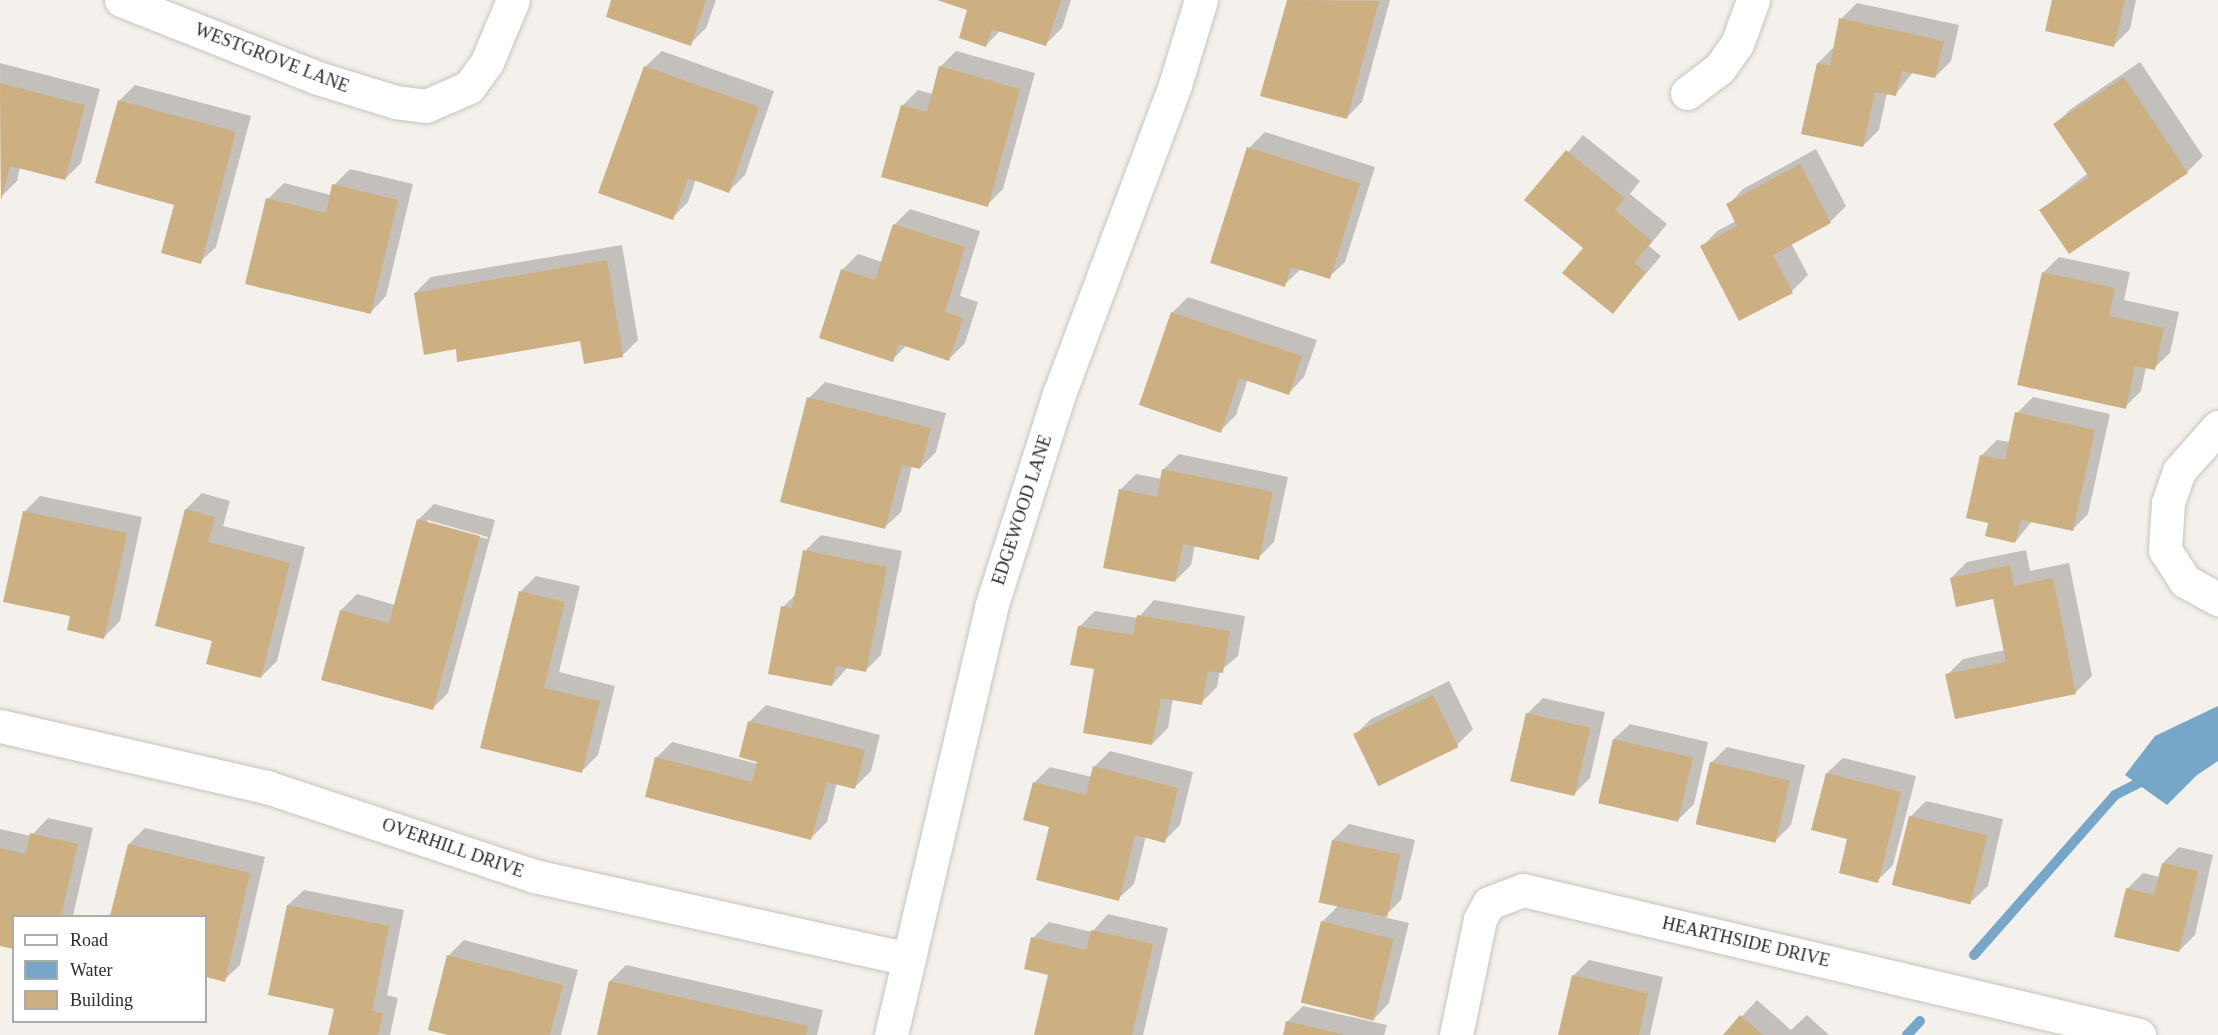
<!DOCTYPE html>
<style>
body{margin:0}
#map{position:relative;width:2218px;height:1035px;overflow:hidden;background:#f4f1ec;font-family:Georgia,serif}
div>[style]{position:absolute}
.water>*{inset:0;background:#76a6c8}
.shadow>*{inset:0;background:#0003}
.stream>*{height:10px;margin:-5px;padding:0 5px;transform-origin:5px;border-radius:5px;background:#76a6c8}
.building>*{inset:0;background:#cdb081;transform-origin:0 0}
.roads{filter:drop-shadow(0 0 2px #c7c4bf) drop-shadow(0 0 2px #c7c4bf)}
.minor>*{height:33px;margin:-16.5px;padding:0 16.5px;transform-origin:16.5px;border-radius:16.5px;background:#fff}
span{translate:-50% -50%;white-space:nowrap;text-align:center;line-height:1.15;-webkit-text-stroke:5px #fff;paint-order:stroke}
.street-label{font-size:18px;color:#2d2c2a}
.legend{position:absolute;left:12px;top:915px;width:195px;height:108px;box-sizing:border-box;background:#fff;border:2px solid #ababaa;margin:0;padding:8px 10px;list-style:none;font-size:18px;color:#2d2c2a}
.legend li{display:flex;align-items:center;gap:12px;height:30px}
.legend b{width:30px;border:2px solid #ababaa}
</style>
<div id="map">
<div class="water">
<i style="clip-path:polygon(2218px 706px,2218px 761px,2197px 775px,2167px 805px,2125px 775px,2155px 736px)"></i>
</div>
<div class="shadow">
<i style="clip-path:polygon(613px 0,716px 0,706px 28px,690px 44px)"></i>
<i style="clip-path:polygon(941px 0,1071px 0,1062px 28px,1046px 44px,1001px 30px,986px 45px,969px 9px)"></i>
<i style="clip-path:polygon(1288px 0,1390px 0,1362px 102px,1346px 118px,1262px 95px)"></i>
<i style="clip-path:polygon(2053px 0,2136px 0,2130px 29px,2114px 45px)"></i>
<i style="clip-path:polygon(1857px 3px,1959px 25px,1951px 61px,1935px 77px,1913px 72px,1895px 95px,1887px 93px,1879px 130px,1863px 146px,1818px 63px,1834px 47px,1841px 19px)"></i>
<i style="clip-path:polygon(662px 51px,774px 91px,745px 175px,729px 191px,696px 179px,688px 202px,672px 218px,600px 192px,646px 66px)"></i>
<i style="clip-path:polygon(956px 51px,1035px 73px,1003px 189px,987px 205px,902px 106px,918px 90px,933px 94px,940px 67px)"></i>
<i style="clip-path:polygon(2140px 62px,2203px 156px,2187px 172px,2069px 252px,2041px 210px,2088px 173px,2055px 124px,2071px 109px)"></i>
<i style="clip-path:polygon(0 63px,100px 89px,81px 163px,65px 179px,20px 167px,17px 181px,1px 197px)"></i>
<i style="clip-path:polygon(135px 85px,251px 116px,216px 247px,200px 262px,176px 204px,119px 101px)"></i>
<i style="clip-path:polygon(1265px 132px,1375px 167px,1345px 262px,1329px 277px,1301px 269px,1284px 285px,1249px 148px)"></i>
<i style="clip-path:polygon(1583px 135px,1640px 181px,1630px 194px,1667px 224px,1649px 246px,1661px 256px,1613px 312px,1585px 248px,1527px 200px)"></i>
<i style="clip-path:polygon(1816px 149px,1846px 206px,1830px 222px,1791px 243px,1808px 275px,1792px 291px,1740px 319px,1702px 247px,1717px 231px,1736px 221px,1728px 205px,1743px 189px)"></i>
<i style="clip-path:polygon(350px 169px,413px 184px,386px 296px,371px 312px,268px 199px,284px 183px,331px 195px,334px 185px)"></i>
<i style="clip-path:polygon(910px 209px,980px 231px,960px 296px,978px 302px,965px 343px,949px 359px,907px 345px,892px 360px,842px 270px,858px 254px,882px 262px,894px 225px)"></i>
<i style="clip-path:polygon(622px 245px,638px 340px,622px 356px,581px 340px,457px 347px,415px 293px,431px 277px)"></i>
<i style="clip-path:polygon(2059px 257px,2130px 272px,2124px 300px,2179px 312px,2170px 353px,2154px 368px,2146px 367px,2141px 391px,2125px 407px,2043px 273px)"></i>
<i style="clip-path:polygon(1188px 297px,1317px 340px,1304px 377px,1289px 393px,1248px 379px,1236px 415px,1220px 431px,1172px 313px)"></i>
<i style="clip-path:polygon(825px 382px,946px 413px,936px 452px,920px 468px,912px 466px,901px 512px,885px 527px,809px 398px)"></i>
<i style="clip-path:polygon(2033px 397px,2110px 414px,2088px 514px,2072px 530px,2032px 521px,2015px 542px,1990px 522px,1981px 456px,1997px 440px,2010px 442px,2017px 413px)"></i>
<i style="clip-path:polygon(1179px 454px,1288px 477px,1274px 542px,1258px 558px,1195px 545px,1191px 565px,1175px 581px,1120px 490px,1136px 474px,1162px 479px,1163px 470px)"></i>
<i style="clip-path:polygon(202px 493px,230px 501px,223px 526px,305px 547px,277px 661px,261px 677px,214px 640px,186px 509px)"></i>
<i style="clip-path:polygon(40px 496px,142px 517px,120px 621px,104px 637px,72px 615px,24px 512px)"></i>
<i style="clip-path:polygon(evenodd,434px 504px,495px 520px,448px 693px,432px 709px,341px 610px,357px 594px,395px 605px,418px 520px,434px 504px,427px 520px,488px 537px,487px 539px,427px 523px,427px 520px)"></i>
<i style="clip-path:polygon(821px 535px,902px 551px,881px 655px,865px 671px,848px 667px,832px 685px,783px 607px,797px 593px,805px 551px)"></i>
<i style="clip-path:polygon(2026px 550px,2030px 571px,2069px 563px,2092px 676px,2076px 692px,1947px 675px,1963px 659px,2005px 650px,1994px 597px,1951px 578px,1967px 562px)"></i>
<i style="clip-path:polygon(536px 576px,580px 586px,559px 672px,615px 686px,598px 755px,582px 771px,482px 747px,520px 592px)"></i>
<i style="clip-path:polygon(1154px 600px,1245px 616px,1238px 656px,1220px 671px,1217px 687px,1201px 703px,1173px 698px,1168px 728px,1152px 744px,1096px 668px,1079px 627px,1095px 611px,1138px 618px)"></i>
<i style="clip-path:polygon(1449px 681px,1473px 729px,1457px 745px,1355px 735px,1371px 719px)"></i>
<i style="clip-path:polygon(1543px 698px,1605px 712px,1590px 778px,1574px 794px,1527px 714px)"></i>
<i style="clip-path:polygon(766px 705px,880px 735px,871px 771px,855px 787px,837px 783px,827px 822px,811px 838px,656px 758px,672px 742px,758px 764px,759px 761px,741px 756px,750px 721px)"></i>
<i style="clip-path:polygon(1630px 724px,1708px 742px,1694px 804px,1678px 820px,1614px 739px)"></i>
<i style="clip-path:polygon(1727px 747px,1805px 765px,1791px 825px,1776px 840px,1711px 763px)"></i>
<i style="clip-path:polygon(1110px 751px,1193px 772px,1180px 825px,1164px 841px,1146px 836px,1134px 884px,1118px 899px,1051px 826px,1034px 783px,1050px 767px,1092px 777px,1094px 767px)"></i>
<i style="clip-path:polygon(1843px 758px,1916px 776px,1893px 865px,1877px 881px,1849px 838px,1827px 773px)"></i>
<i style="clip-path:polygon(1926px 801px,2003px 819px,1988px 886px,1972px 901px,1910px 817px)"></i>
<i style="clip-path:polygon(48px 818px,93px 828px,73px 916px,14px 916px,0 945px,0 829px,31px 836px)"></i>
<i style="clip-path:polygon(1349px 824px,1415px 840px,1401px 900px,1384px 917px,1409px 923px,1389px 1003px,1373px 1020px,1322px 922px,1339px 905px,1333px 840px)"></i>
<i style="clip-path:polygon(145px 828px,265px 857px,240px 965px,224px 980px,206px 976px,206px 916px,112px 916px,129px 844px)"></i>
<i style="clip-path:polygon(2179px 847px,2213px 855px,2195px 935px,2179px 951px,2127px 889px,2143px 873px,2160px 877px,2163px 863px)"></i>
<i style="clip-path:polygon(304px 890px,404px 910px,387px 995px,398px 998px,390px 1035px,330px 1035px,336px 1008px,288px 905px)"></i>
<i style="clip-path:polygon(1108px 914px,1168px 928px,1143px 1035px,1036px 1035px,1050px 974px,1033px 938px,1049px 922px,1092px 932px)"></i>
<i style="clip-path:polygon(464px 940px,578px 970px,561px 1035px,454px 1035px,448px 956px)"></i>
<i style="clip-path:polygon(1589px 960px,1663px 977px,1650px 1035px,1559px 1035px,1573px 976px)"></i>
<i style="clip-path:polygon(626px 965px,823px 1010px,817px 1035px,598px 1035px,610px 981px)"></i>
<i style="clip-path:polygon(1757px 1000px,1791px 1030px,1807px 1015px,1829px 1035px,1725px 1035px)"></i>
<i style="clip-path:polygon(1303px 1006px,1387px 1025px,1384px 1035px,1284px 1035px,1287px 1022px)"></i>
</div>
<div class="stream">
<i style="left:1974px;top:955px;width:213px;rotate:-48.6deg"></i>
<i style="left:2115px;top:795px;width:39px;rotate:-27deg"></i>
<i style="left:1907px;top:1035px;width:19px;rotate:-47deg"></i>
</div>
<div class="building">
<i style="clip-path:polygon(611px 0,706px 0,691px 46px,606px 17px)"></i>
<i style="clip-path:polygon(937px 0,1061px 0,1046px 46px,992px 29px,986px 47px,959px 38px,967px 10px)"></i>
<i style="clip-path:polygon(1287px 0,1379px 1px,1347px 119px,1260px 96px)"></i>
<i style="clip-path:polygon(2052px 0,2125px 0,2114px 47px,2045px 31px)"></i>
<i style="clip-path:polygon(1839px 18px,1944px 41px,1935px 78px,1902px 71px,1896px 96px,1875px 92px,1863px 147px,1801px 134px,1817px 63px,1830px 66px)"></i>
<i style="clip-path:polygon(644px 66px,759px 107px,729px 193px,688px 178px,673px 220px,598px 193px)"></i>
<i style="clip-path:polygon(939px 66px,1020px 89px,988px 207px,881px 177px,901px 105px,927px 112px)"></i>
<i style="clip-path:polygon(2124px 77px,2188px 173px,2069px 254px,2039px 210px,2089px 177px,2053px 124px)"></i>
<i style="clip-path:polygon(0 83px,85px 105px,65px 180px,10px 166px,1px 201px)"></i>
<i style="clip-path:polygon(118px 100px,236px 132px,201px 264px,161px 253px,174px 205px,95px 183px)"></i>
<i style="clip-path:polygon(1247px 147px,1360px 183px,1330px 279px,1291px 267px,1285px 287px,1210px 263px)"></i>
<i style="clip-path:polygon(1566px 150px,1625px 198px,1615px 210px,1652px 241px,1634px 263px,1646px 272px,1613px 314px,1562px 273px,1583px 248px,1524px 200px)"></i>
<i style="clip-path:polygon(1800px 164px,1831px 223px,1773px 255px,1793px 293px,1739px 321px,1700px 246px,1737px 226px,1726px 204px)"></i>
<i style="clip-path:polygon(332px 184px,398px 200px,371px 314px,245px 284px,266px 198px,326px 213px)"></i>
<i style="clip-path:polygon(893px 224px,965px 247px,945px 312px,963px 318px,949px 361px,899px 344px,893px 362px,819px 338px,841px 269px,875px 280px)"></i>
<i style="clip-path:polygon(607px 260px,623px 357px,584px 364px,580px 341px,457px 362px,456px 349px,424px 355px,414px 293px)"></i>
<i style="clip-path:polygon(2042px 272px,2115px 288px,2109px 316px,2164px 328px,2155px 370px,2135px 366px,2126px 409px,2017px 385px)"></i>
<i style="clip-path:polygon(1171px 312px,1302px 356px,1289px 395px,1239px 378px,1221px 433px,1139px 405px)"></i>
<i style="clip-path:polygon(807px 397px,931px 428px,920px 469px,902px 465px,885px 529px,780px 502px)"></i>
<i style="clip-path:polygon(2015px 412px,2095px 430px,2073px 531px,2021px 520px,2015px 543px,1985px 536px,1988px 523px,1966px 518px,1980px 455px,2005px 460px)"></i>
<i style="clip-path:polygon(1162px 469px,1273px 492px,1259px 560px,1183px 544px,1175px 582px,1103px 568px,1119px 489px,1157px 497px)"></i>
<i style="clip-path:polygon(185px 509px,215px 517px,208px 542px,290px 563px,261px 678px,206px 664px,212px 641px,155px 626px)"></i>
<i style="clip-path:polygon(23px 511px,127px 533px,104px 639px,67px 630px,70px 616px,3px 602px)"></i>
<i style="clip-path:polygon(417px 519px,480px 536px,433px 710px,321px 680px,340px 610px,389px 623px)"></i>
<i style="clip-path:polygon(803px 550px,887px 567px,866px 672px,836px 666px,832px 686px,768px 674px,781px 606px,792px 608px)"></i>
<i style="clip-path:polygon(2010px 565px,2014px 586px,2053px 578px,2076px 694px,1955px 719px,1945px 674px,2006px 662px,1993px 599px,1956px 607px,1950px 578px)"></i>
<i style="clip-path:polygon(519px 591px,565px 602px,544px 688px,600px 701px,582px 773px,480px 748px)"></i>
<i style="clip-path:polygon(1137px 615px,1230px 631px,1223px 673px,1208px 671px,1202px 705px,1161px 698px,1152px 745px,1083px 733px,1094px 669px,1070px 665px,1078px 626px,1133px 635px)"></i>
<i style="left:1433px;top:695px;width:58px;height:89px;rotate:64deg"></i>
<i style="left:1526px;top:713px;width:66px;height:70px;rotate:13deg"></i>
<i style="clip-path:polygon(748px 721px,865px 750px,855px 789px,827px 782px,811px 840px,645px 797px,655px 757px,752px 782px,757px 762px,739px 757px)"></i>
<i style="left:1613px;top:739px;width:82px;height:66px;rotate:13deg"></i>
<i style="left:1710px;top:762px;width:82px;height:64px;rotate:13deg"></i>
<i style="clip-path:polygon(1093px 766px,1178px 788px,1165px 843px,1135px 835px,1119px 901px,1036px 880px,1049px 827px,1023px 820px,1033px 782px,1086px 795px)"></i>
<i style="clip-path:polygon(1826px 773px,1901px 792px,1878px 883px,1839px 873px,1847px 839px,1811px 830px)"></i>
<i style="left:1909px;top:816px;width:81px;height:71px;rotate:14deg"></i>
<i style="clip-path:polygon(30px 833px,78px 844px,61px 916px,14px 916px,14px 949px,0 946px,0 848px,26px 854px)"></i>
<i style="left:1332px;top:840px;width:70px;height:64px;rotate:12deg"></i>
<i style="clip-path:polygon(128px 844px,250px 873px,225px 982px,206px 977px,206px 916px,110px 916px)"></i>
<i style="clip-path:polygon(2162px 863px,2198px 871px,2179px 952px,2114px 937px,2126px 888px,2154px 895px)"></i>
<i style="clip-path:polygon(287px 905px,389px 926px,372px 1011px,383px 1013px,378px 1035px,328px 1035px,334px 1009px,268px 995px)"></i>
<i style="left:1321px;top:921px;width:75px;height:84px;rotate:14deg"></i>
<i style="clip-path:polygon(1091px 930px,1153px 944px,1132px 1035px,1034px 1035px,1048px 975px,1024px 969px,1031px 937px,1086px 950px)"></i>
<i style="clip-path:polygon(447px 955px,563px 985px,550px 1035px,448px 1035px,428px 1030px)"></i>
<i style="clip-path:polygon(1572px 975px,1648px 993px,1639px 1035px,1558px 1035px)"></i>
<i style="clip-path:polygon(609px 981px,808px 1026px,806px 1035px,597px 1035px)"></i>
<i style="clip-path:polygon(1740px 1015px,1763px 1035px,1723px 1035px)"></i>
<i style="clip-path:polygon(1286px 1021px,1342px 1034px,1342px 1035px,1283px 1035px)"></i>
</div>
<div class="roads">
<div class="minor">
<i style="left:121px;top:0;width:212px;rotate:21.6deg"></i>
<i style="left:318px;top:78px;width:81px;rotate:17.3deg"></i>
<i style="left:395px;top:102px;width:31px;rotate:7deg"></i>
<i style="left:426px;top:106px;width:47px;rotate:-23.8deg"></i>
<i style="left:469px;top:87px;width:31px;rotate:-54deg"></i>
<i style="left:487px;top:62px;width:67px;rotate:-67.2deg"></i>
<i style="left:1687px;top:93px;width:41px;rotate:-37.1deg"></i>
<i style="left:1720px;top:68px;width:29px;rotate:-55deg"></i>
<i style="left:1737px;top:44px;width:47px;rotate:-70deg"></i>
<i style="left:2218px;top:427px;width:59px;rotate:131.6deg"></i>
<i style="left:2179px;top:471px;width:34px;rotate:109deg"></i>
<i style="left:2168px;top:503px;width:47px;rotate:93.7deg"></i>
<i style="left:2165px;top:550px;width:37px;rotate:57deg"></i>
<i style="left:2185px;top:581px;width:38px;rotate:29deg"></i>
<i style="left:0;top:726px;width:274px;rotate:12.9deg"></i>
<i style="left:267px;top:787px;width:281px;rotate:18.4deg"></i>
<i style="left:534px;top:876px;width:384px;rotate:12.5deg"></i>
<i style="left:891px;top:1035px;width:440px;rotate:-76.8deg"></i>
<i style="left:991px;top:607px;width:224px;rotate:-72.3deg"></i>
<i style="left:1059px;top:394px;width:330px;rotate:-69.4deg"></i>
<i style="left:1175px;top:85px;width:89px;rotate:-73deg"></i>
<i style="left:1456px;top:1035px;width:118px;rotate:-78.3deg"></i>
<i style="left:1480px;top:919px;width:18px;rotate:-61deg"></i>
<i style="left:1489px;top:903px;width:36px;rotate:-21deg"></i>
<i style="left:1523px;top:890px;width:633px;rotate:13.25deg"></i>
</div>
</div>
<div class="street-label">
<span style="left:272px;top:58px;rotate:21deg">WESTGROVE LANE</span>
<span style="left:1022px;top:510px;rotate:-72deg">EDGEWOOD LANE</span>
<span style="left:453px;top:848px;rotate:19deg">OVERHILL DRIVE</span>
<span style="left:1746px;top:942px;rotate:13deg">HEARTHSIDE DRIVE</span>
</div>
<ul class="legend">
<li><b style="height:8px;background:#fff"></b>Road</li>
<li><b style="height:16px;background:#76a6c8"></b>Water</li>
<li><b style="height:16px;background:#cdb081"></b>Building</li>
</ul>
</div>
